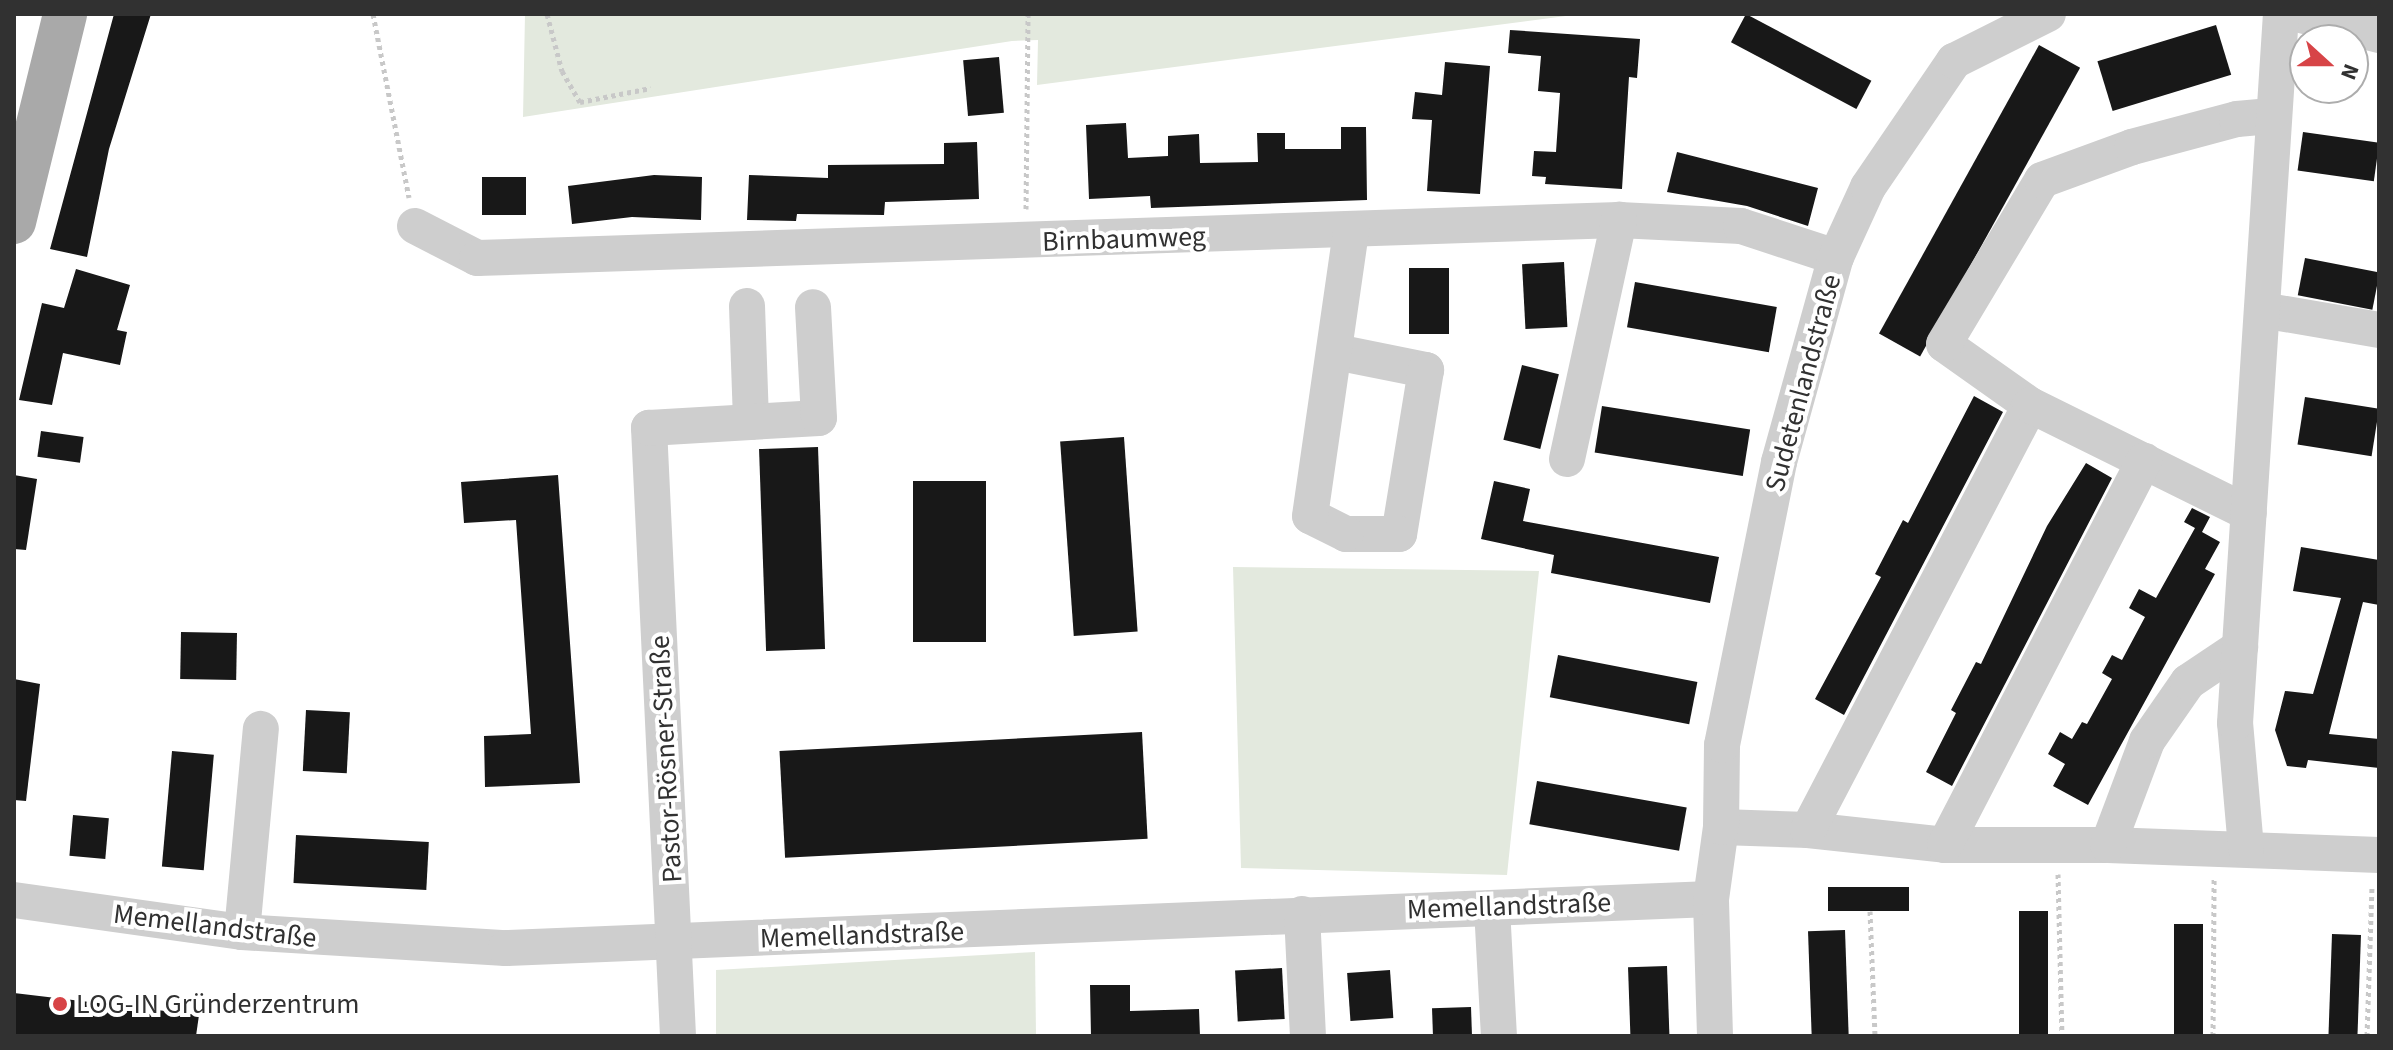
<!DOCTYPE html>
<meta charset="utf-8">
<style>
body{margin:0}
#map{position:relative;width:2393px;height:1050px;overflow:hidden;background:#fff;font-family:"Source Sans 3",sans-serif}
div>[style]{position:absolute}
.green>*{inset:0;background:#e3e9de}
.building>*{inset:0;background:#181818;transform-origin:0 0}
.path>*{height:5px;margin-top:-2.5px;transform-origin:0;background:repeating-linear-gradient(90deg,#c8c8c8 0 4px,transparent 0 8px)}
.minor>*{height:36px;margin:-18px;padding:0 18px;transform-origin:18px;border-radius:18px;background:#cecece}
.major>*{height:44px;margin:-22px;padding:0 22px;transform-origin:22px;border-radius:22px;background:#a9a9a9}
.dots>*{width:22px;height:22px;translate:-50% -50%;box-sizing:border-box;border:4px solid #fff;border-radius:50%}
span{translate:-50% -50%;white-space:nowrap;text-align:center;line-height:1.15;-webkit-text-stroke:8px #fff;paint-order:stroke}
.street-label{font-size:28px;color:#313131}
.poi-label{font-size:28px;color:#313131}
.left{translate:0 -50%;text-align:left}
.frame{position:absolute;inset:0;border:16px solid #313131;pointer-events:none}
.north{position:absolute;left:2289px;top:24px;width:80px;height:80px;box-sizing:border-box;background:#fff;border:2px solid #adadad;border-radius:50%;rotate:111deg;font-size:22px;font-weight:700;line-height:32px;text-align:center;color:#313131}
.north::after{content:'';display:block;margin:auto;width:28px;height:36px;background:#d74447;clip-path:polygon(50% 0,100% 100%,50% 72%,0 100%)}
</style>
<div id="map">
<div class="green">
<i style="clip-path:polygon(525px 14px,1581px 14px,1037px 85px,1038px 40px,1012px 41px,523px 117px)"></i>
<i style="clip-path:polygon(1233px 567px,1539px 571px,1507px 875px,1241px 868px)"></i>
<i style="clip-path:polygon(1035px 952px,1036px 1036px,716px 1036px,716px 970px)"></i>
</div>
<div class="building">
<i style="clip-path:polygon(114px 14px,151px 14px,109px 149px,87px 257px,50px 249px)"></i>
<i style="left:1746px;top:14px;width:142px;height:32px;rotate:28deg"></i>
<i style="left:2216px;top:25px;width:52px;height:124px;rotate:73deg"></i>
<i style="clip-path:polygon(1510px 30px,1640px 39px,1637px 78px,1629px 77px,1622px 189px,1545px 184px,1546px 177px,1532px 176px,1534px 151px,1556px 152px,1560px 93px,1538px 91px,1541px 56px,1508px 53px)"></i>
<i style="left:2039px;top:45px;width:47px;height:330px;rotate:29deg"></i>
<i style="left:999px;top:57px;width:56px;height:36px;rotate:85deg"></i>
<i style="clip-path:polygon(1445px 62px,1490px 66px,1480px 194px,1427px 191px,1432px 120px,1412px 119px,1415px 92px,1442px 95px)"></i>
<i style="clip-path:polygon(1126px 123px,1128px 158px,1168px 156px,1168px 136px,1199px 134px,1200px 163px,1258px 162px,1257px 133px,1285px 133px,1285px 149px,1341px 149px,1341px 127px,1366px 127px,1367px 200px,1151px 208px,1150px 196px,1089px 199px,1086px 125px)"></i>
<i style="left:2303px;top:132px;width:77px;height:39px;rotate:8deg"></i>
<i style="clip-path:polygon(977px 142px,979px 199px,885px 202px,884px 215px,797px 214px,796px 221px,747px 220px,749px 175px,828px 178px,828px 165px,944px 164px,944px 143px)"></i>
<i style="clip-path:polygon(1677px 152px,1818px 188px,1808px 226px,1747px 206px,1667px 192px)"></i>
<i style="clip-path:polygon(654px 175px,702px 177px,701px 220px,632px 217px,572px 224px,568px 186px)"></i>
<i style="left:482px;top:177px;width:44px;height:38px"></i>
<i style="left:2305px;top:258px;width:76px;height:38px;rotate:11deg"></i>
<i style="left:1564px;top:262px;width:65px;height:42px;rotate:87deg"></i>
<i style="left:1409px;top:268px;width:40px;height:66px"></i>
<i style="clip-path:polygon(76px 269px,130px 285px,117px 330px,127px 332px,120px 365px,63px 353px,52px 405px,19px 400px,42px 303px,64px 308px)"></i>
<i style="left:1635px;top:282px;width:144px;height:46px;rotate:10deg"></i>
<i style="left:1522px;top:365px;width:38px;height:77px;rotate:14deg"></i>
<i style="clip-path:polygon(1974px 396px,2003px 412px,1844px 715px,1815px 699px,1881px 577px,1875px 574px,1903px 520px,1908px 523px)"></i>
<i style="left:2305px;top:397px;width:75px;height:48px;rotate:9deg"></i>
<i style="left:1602px;top:406px;width:150px;height:47px;rotate:9deg"></i>
<i style="left:41px;top:431px;width:43px;height:26px;rotate:8deg"></i>
<i style="left:1124px;top:437px;width:195px;height:64px;rotate:86deg"></i>
<i style="left:818px;top:447px;width:202px;height:59px;rotate:88deg"></i>
<i style="clip-path:polygon(2086px 463px,2112px 478px,1952px 786px,1926px 772px,1956px 713px,1951px 710px,1976px 662px,1981px 664px,2047px 526px)"></i>
<i style="clip-path:polygon(14px 475px,37px 479px,26px 550px,14px 549px)"></i>
<i style="clip-path:polygon(558px 475px,580px 783px,485px 787px,484px 736px,531px 734px,516px 520px,464px 523px,461px 482px)"></i>
<i style="left:913px;top:481px;width:73px;height:161px"></i>
<i style="clip-path:polygon(1494px 481px,1530px 489px,1523px 521px,1719px 557px,1710px 603px,1551px 573px,1554px 555px,1481px 539px)"></i>
<i style="clip-path:polygon(2192px 508px,2210px 517px,2202px 532px,2220px 542px,2205px 569px,2215px 574px,2088px 805px,2053px 786px,2065px 764px,2048px 754px,2060px 732px,2072px 739px,2082px 722px,2087px 724px,2112px 679px,2102px 673px,2112px 655px,2122px 660px,2145px 617px,2129px 608px,2139px 589px,2156px 598px,2195px 528px,2184px 522px)"></i>
<i style="clip-path:polygon(2301px 547px,2379px 560px,2379px 605px,2363px 602px,2329px 734px,2379px 739px,2379px 768px,2308px 760px,2306px 768px,2287px 766px,2275px 730px,2285px 691px,2313px 694px,2341px 598px,2293px 591px)"></i>
<i style="left:181px;top:632px;width:56px;height:47px;rotate:1deg"></i>
<i style="left:1558px;top:655px;width:142px;height:43px;rotate:11deg"></i>
<i style="clip-path:polygon(14px 679px,40px 684px,26px 801px,14px 800px)"></i>
<i style="left:306px;top:710px;width:44px;height:61px;rotate:3deg"></i>
<i style="left:1142px;top:732px;width:107px;height:363px;rotate:87deg"></i>
<i style="left:172px;top:751px;width:42px;height:116px;rotate:5deg"></i>
<i style="left:1537px;top:781px;width:152px;height:44px;rotate:10deg"></i>
<i style="left:73px;top:815px;width:36px;height:41px;rotate:5deg"></i>
<i style="left:296px;top:835px;width:133px;height:48px;rotate:3deg"></i>
<i style="left:1828px;top:887px;width:81px;height:24px"></i>
<i style="left:2019px;top:911px;width:29px;height:125px"></i>
<i style="left:2174px;top:924px;width:29px;height:112px"></i>
<i style="left:1845px;top:930px;width:106px;height:37px;rotate:88deg"></i>
<i style="left:2332px;top:934px;width:29px;height:102px;rotate:2deg"></i>
<i style="left:1667px;top:966px;width:70px;height:39px;rotate:88deg"></i>
<i style="left:1282px;top:968px;width:51px;height:47px;rotate:87deg"></i>
<i style="left:1390px;top:970px;width:48px;height:43px;rotate:86deg"></i>
<i style="clip-path:polygon(1090px 985px,1130px 985px,1130px 1011px,1199px 1009px,1200px 1036px,1091px 1036px)"></i>
<i style="clip-path:polygon(14px 993px,199px 1015px,196px 1036px,14px 1036px)"></i>
<i style="left:1471px;top:1007px;width:29px;height:39px;rotate:88deg"></i>
</div>
<div class="path">
<i style="left:373px;top:14px;width:187px;rotate:78.9deg"></i>
<i style="left:547px;top:14px;width:59px;rotate:75.3deg"></i>
<i style="left:562px;top:71px;width:36px;rotate:60deg"></i>
<i style="left:580px;top:102px;width:72px;rotate:-11.2deg"></i>
<i style="left:1026px;top:209px;width:195px;rotate:-89.4deg"></i>
<i style="left:2058px;top:874px;width:162px;rotate:88.6deg"></i>
<i style="left:1870px;top:911px;width:125px;rotate:87.7deg"></i>
<i style="left:2213px;top:1036px;width:159px;rotate:-89.6deg"></i>
<i style="left:2367px;top:1036px;width:151px;rotate:-88.1deg"></i>
</div>
<div class="minor">
<i style="left:2297px;top:14px;width:85px;rotate:14.4deg"></i>
<i style="left:415px;top:226px;width:70px;rotate:27.3deg"></i>
<i style="left:477px;top:258px;width:1143px;rotate:-1.91deg"></i>
<i style="left:1619px;top:220px;width:122px;rotate:2.8deg"></i>
<i style="left:1741px;top:226px;width:100px;rotate:18.1deg"></i>
<i style="left:747px;top:306px;width:116px;rotate:88deg"></i>
<i style="left:2262px;top:310px;width:119px;rotate:9.7deg"></i>
<i style="left:1336px;top:352px;width:92px;rotate:11.3deg"></i>
<i style="left:1426px;top:370px;width:166px;rotate:99.3deg"></i>
<i style="left:1399px;top:534px;width:53px;rotate:180deg"></i>
<i style="left:1346px;top:534px;width:40px;rotate:-153.4deg"></i>
<i style="left:1310px;top:516px;width:289px;rotate:-81.8deg"></i>
<i style="left:2030px;top:405px;width:105px;rotate:-144.7deg"></i>
<i style="left:1944px;top:344px;width:191px;rotate:-59.1deg"></i>
<i style="left:2042px;top:180px;width:96px;rotate:-20.1deg"></i>
<i style="left:2132px;top:147px;width:109px;rotate:-14.9deg"></i>
<i style="left:2237px;top:119px;width:34px;rotate:-5deg"></i>
<i style="left:1567px;top:459px;width:245px;rotate:-77.7deg"></i>
<i style="left:1721px;top:827px;width:87px;rotate:2deg"></i>
<i style="left:1808px;top:830px;width:138px;rotate:6.2deg"></i>
<i style="left:1945px;top:845px;width:163px"></i>
<i style="left:2108px;top:845px;width:271px;rotate:2.1deg"></i>
<i style="left:1808px;top:830px;width:479px;rotate:-62.4deg"></i>
<i style="left:2030px;top:405px;width:244px;rotate:26.3deg"></i>
<i style="left:1945px;top:845px;width:433px;rotate:-62.6deg"></i>
<i style="left:2108px;top:845px;width:111px;rotate:-69.4deg"></i>
<i style="left:2147px;top:741px;width:72px;rotate:-55.2deg"></i>
<i style="left:2188px;top:682px;width:63px;rotate:-33.9deg"></i>
<i style="left:2246px;top:848px;width:125px;rotate:-95deg"></i>
<i style="left:2235px;top:723px;width:710px;rotate:-86.29deg"></i>
<i style="left:14px;top:900px;width:230px;rotate:8deg"></i>
<i style="left:242px;top:932px;width:264px;rotate:3.5deg"></i>
<i style="left:506px;top:948px;width:1206px;rotate:-2.33deg"></i>
<i style="left:1492px;top:908px;width:128px;rotate:86.9deg"></i>
<i style="left:1302px;top:914px;width:122px;rotate:87.2deg"></i>
<i style="left:242px;top:932px;width:204px;rotate:-84.7deg"></i>
<i style="left:678px;top:1036px;width:609px;rotate:-92.73deg"></i>
<i style="left:649px;top:428px;width:170px;rotate:-3.4deg"></i>
<i style="left:819px;top:418px;width:111px;rotate:-93.1deg"></i>
<i style="left:1715px;top:1036px;width:137px;rotate:-91.7deg"></i>
<i style="left:1711px;top:899px;width:73px;rotate:-82.1deg"></i>
<i style="left:1721px;top:827px;width:82px;rotate:-89.3deg"></i>
<i style="left:1722px;top:745px;width:289px;rotate:-78.6deg"></i>
<i style="left:1779px;top:462px;width:213px;rotate:-74.5deg"></i>
<i style="left:1836px;top:257px;width:77px;rotate:-65.4deg"></i>
<i style="left:1868px;top:187px;width:153px;rotate:-55.7deg"></i>
<i style="left:1954px;top:61px;width:105px;rotate:-26.6deg"></i>
</div>
<div class="major">
<i style="left:14px;top:222px;width:214px;rotate:-76.2deg"></i>
</div>
<div class="dots">
<i style="left:60px;top:1004px;background:#d74447"></i>
</div>
<div class="street-label">
<span style="left:1124px;top:239px;rotate:-2deg">Birnbaumweg</span>
<span style="left:1803px;top:383px;rotate:-75deg">Sudetenlandstraße</span>
<span style="left:666px;top:759px;rotate:-93deg">Pastor-Rösner-Straße</span>
<span style="left:1509px;top:906px;rotate:-2deg">Memellandstraße</span>
<span style="left:215px;top:926px;rotate:7deg">Memellandstraße</span>
<span style="left:862px;top:935px;rotate:-2deg">Memellandstraße</span>
</div>
<div class="poi-label">
<span class="left" style="left:76px;top:1004px">LOG-IN Gründerzentrum</span>
</div>
<div class="frame"></div>
<div class="north">N</div>
</div>
